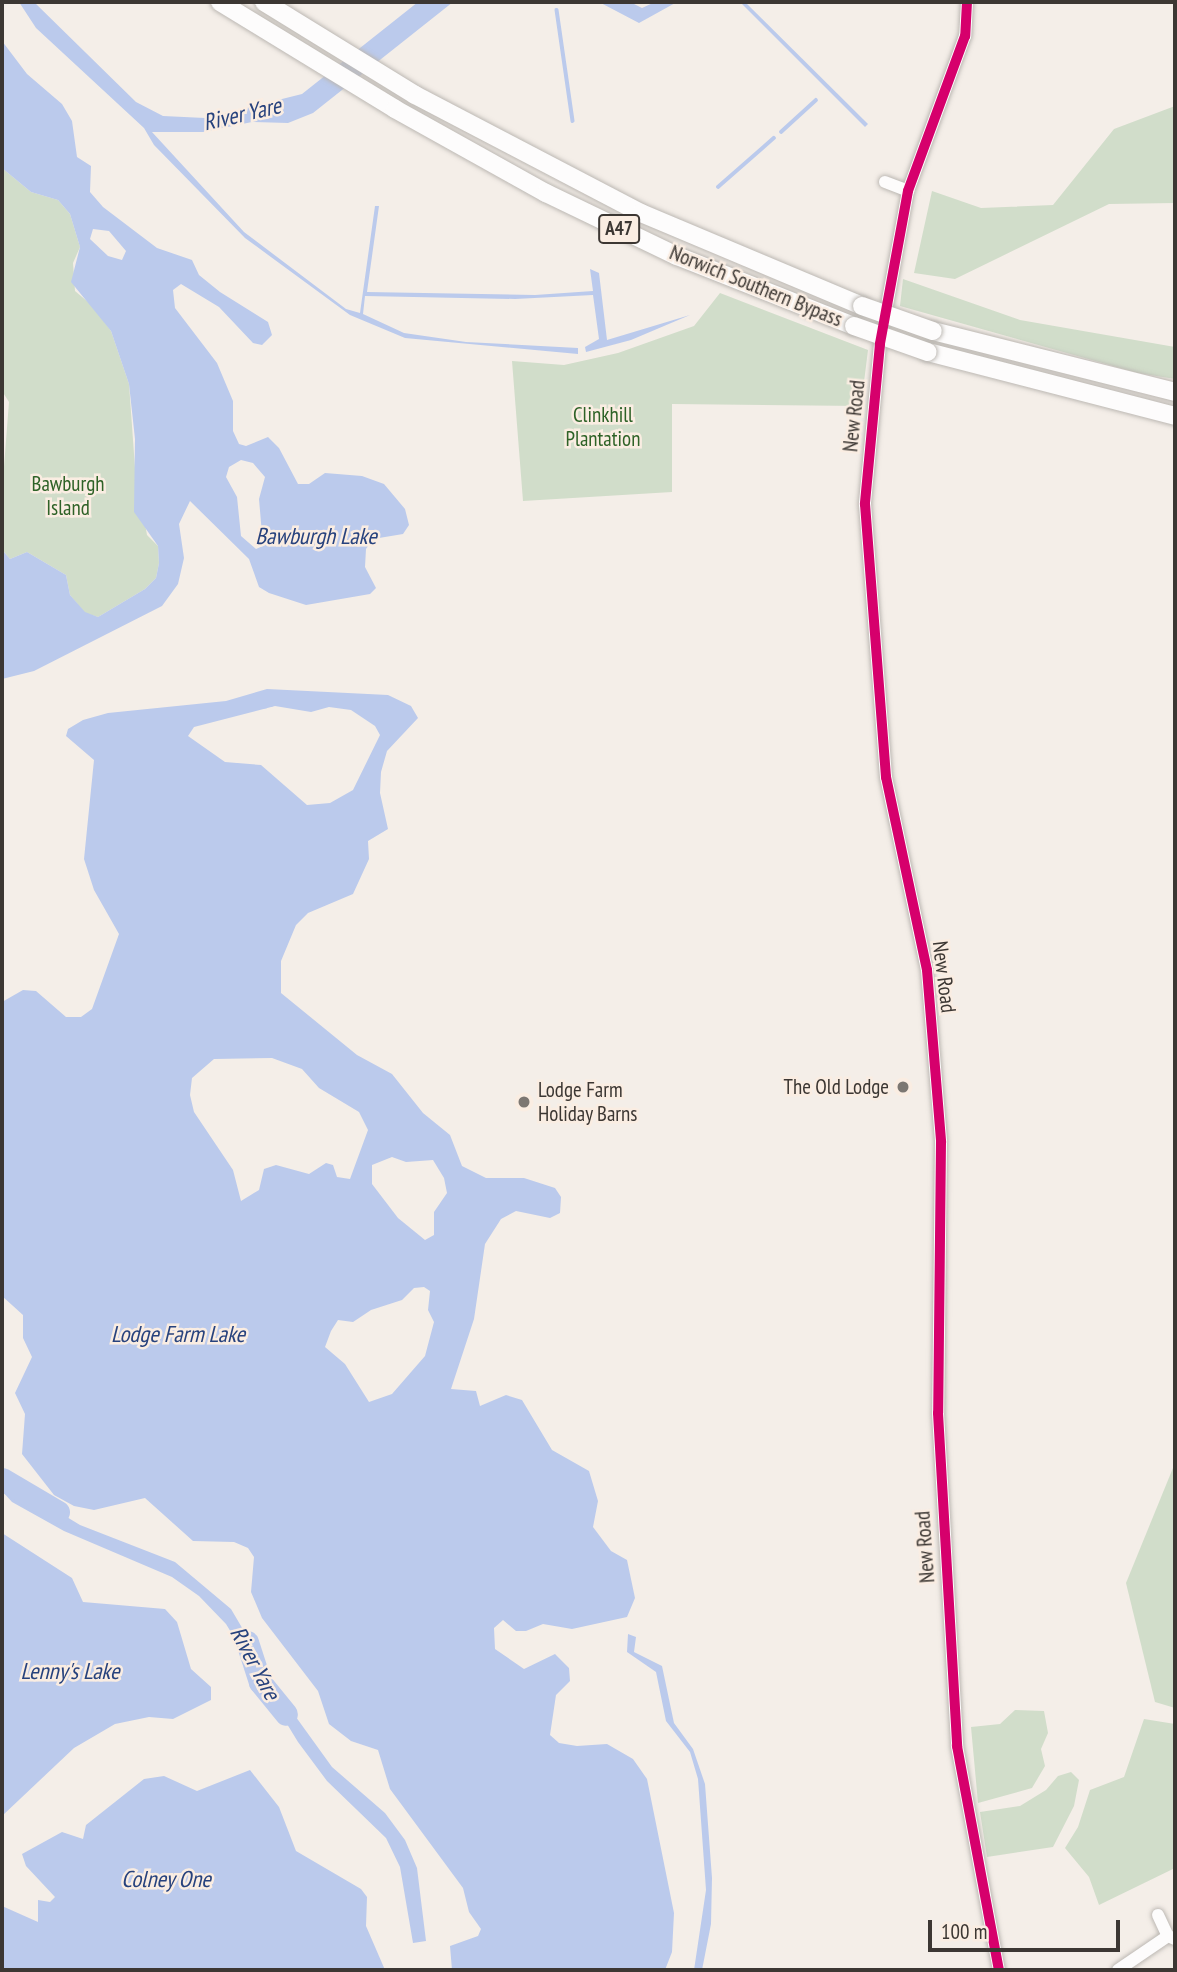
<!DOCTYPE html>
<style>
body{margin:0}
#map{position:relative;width:1177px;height:1972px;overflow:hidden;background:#f4eee8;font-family:"PT Sans Narrow",sans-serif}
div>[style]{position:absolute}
.green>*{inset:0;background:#d1ddca}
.water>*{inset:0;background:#bbcaec}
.stream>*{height:3.5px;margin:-1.75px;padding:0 1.75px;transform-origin:1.75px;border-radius:1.75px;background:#bbcaec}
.river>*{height:23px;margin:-11.5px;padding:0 11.5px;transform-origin:11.5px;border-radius:11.5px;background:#bbcaec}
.roads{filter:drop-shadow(0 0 2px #bcb8b3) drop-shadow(0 0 2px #bcb8b3)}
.minor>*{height:12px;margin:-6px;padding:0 6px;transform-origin:6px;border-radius:6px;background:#fdfcfc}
.highway>*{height:18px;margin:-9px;padding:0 9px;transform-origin:9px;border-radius:9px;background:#fdfcfc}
.bridges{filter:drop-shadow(0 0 2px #bcb8b3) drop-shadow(0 0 2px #bcb8b3)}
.highway-bridge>*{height:18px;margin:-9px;padding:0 9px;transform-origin:9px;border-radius:9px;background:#fdfcfc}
.cycleway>*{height:10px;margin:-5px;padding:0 5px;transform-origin:5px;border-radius:5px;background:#d6006c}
.dots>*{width:19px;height:19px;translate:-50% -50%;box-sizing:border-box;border:4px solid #faede2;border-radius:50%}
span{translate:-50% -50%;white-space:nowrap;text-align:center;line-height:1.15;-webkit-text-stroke:5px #faede2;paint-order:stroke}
.shield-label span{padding:2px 5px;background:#faede2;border:2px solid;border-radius:5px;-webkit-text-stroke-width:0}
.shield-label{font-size:19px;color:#3c3733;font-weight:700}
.street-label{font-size:21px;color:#3c3733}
.park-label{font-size:21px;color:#2e6227}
.poi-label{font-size:21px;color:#3c3733}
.right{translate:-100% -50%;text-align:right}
.left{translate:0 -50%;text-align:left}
.water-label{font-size:23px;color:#27427d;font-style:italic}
.frame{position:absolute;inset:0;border:4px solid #3c3733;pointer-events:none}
.scale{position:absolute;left:928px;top:1920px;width:192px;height:32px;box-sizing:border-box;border:4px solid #3c3733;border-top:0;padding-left:9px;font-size:21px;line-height:24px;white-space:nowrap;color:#3c3733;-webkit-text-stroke:5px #faede2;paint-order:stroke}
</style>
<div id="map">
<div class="green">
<i style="clip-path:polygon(1175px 106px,1175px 203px,1109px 204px,955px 279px,914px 273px,932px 191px,981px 208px,1053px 205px,1114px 129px)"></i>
<i style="clip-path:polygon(2px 168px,31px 192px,58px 200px,70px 214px,80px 247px,73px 263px,75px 291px,94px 307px,111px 331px,129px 384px,135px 468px,147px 535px,158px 546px,159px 563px,156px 578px,145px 589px,98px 617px,85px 613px,70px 595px,66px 575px,27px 552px,10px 559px,4px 552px,2px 492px,9px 402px,2px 391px)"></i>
<i style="clip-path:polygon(903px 279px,1020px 320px,1175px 347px,1175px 379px,1138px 373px,900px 306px)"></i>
<i style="clip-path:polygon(720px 293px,868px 350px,861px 406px,672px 404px,672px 492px,523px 501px,512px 361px,564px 365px,618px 353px,694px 326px)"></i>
<i style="clip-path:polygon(1175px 1463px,1175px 1708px,1155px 1702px,1126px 1583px)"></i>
<i style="clip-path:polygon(1015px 1710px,1044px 1711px,1048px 1733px,1041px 1749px,1045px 1766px,1032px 1788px,978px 1803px,971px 1727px,1000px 1724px)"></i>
<i style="clip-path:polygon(1144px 1719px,1175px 1724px,1175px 1868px,1099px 1905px,1089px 1877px,1065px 1848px,1078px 1827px,1090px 1790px,1124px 1777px)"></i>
<i style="clip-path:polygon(1071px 1772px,1079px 1780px,1074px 1806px,1053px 1847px,987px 1857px,980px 1812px,1020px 1806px,1046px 1790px,1058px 1776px)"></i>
</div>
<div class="water">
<i style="clip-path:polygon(19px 2px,34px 2px,136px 102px,163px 116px,205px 118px,302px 94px,418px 2px,453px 2px,313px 113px,288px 123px,252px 122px,203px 132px,152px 132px,244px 232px,346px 309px,360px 313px,375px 206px,379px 206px,367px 292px,535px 295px,593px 291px,590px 269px,599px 273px,607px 340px,690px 315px,631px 340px,586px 352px,585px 347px,599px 339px,593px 295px,515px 299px,365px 296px,363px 314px,404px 333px,466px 342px,578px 348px,578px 354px,405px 338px,350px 315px,245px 238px,154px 145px,144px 128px,36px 28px)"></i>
<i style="clip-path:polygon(599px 2px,630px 2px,642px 8px,655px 2px,677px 2px,639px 23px)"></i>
<i style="clip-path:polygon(740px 2px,745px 2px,868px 124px,865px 127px)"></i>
<i style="clip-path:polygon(evenodd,2px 41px,27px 74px,62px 104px,72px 121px,77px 157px,91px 166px,90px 192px,103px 207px,157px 248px,192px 260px,199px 275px,220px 292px,268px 322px,272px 335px,262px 345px,253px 343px,219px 307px,181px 284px,173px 290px,175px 308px,217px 363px,233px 401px,233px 431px,239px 444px,246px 446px,268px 437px,279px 448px,298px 484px,309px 484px,325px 473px,362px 476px,384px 484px,405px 509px,409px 525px,403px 534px,373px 539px,366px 549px,365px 567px,376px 588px,370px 594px,306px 605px,269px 593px,259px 587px,249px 559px,190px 501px,179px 524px,184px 558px,178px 584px,162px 606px,34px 671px,2px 679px,2px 534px,4px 552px,10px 559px,27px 552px,66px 575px,70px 595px,85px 612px,98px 617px,145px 589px,156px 578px,159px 563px,158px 546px,134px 512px,135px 439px,129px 384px,111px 331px,71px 282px,80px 247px,70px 214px,58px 200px,31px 192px,2px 168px,2px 41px,93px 229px,109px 231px,126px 251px,122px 260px,108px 256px,90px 239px,93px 229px,2px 41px,241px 460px,253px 463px,265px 477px,259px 499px,263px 546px,256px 549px,241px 536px,237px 497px,226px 477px,229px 467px,241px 460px)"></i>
<i style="clip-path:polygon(evenodd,267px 689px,388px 695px,411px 706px,418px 718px,387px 751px,381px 772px,380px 793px,388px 829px,368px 841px,369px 859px,353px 894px,308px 913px,296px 925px,281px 961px,281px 993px,357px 1055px,392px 1074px,423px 1113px,450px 1135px,462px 1166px,486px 1178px,524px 1178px,555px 1188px,561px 1197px,560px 1213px,550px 1218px,516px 1211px,501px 1219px,485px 1244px,474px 1319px,451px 1389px,476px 1391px,480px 1406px,506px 1395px,522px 1400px,552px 1450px,589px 1471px,598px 1501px,593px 1527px,611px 1551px,627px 1560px,635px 1598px,627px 1617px,572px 1629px,543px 1624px,526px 1631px,516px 1631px,503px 1620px,494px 1628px,495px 1649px,524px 1669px,555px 1654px,569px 1668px,570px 1681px,556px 1695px,550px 1735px,559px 1743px,577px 1746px,607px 1744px,633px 1759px,647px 1779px,674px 1913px,672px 1952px,665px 1970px,452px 1970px,450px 1946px,478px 1936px,481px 1929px,469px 1912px,463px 1888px,390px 1789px,378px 1750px,351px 1741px,329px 1724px,318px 1691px,262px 1618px,251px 1592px,254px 1557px,248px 1548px,234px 1542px,193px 1541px,145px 1498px,94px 1510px,74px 1506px,54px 1495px,22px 1454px,25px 1414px,15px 1393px,32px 1357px,23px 1338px,23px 1315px,2px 1296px,2px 1002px,23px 990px,36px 991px,66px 1017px,81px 1017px,92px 1009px,119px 934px,94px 890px,84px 859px,94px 760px,66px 736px,68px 729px,83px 720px,108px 713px,226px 701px,267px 689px,275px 706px,311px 712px,329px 707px,351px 710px,375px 726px,380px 735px,353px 790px,330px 803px,307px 805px,261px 765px,225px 762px,188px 736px,194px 727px,275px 706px,267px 689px,214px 1059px,272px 1058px,302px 1069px,319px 1088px,359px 1112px,368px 1130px,350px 1179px,337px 1177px,333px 1165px,326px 1163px,309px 1174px,276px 1165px,264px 1169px,259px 1190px,241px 1201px,233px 1170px,194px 1112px,190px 1095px,192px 1078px,214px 1059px,267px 689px,392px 1157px,406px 1162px,433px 1160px,444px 1178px,447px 1193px,434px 1212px,434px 1235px,425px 1240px,398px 1218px,372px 1184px,372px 1165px,392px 1157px,267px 689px,424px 1287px,430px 1291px,428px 1310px,434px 1322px,425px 1356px,392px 1394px,369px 1402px,345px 1364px,325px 1347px,331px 1331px,338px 1320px,353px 1322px,371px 1310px,402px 1300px,414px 1288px,424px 1287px)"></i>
<i style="clip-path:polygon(2px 1473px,14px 1485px,80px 1525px,175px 1562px,231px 1609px,288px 1706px,332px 1767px,385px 1813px,405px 1840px,417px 1868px,426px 1941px,413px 1943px,400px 1867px,386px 1838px,327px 1781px,298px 1742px,226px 1624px,199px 1596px,172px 1577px,64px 1531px,12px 1502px,2px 1491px)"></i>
<i style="clip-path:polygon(2px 1533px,72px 1578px,83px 1602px,165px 1609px,177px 1622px,191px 1669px,211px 1687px,211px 1700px,173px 1719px,149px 1717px,115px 1724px,74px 1748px,2px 1816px)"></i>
<i style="clip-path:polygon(628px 1634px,636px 1637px,634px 1652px,662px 1666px,674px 1723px,693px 1749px,705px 1784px,712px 1878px,711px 1924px,702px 1970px,694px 1970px,706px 1890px,698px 1779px,690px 1752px,666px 1721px,656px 1672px,627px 1652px)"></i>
<i style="clip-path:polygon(250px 1770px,279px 1807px,296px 1851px,361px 1889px,367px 1897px,366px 1926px,385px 1970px,2px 1970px,2px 1906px,38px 1922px,38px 1900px,50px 1902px,55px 1897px,26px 1866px,22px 1854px,62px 1832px,83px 1839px,86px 1825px,144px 1779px,164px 1776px,197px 1791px)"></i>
</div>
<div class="stream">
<i style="left:557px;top:10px;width:112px;rotate:81.8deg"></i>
<i style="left:781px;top:132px;width:47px;rotate:-42.4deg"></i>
<i style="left:718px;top:187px;width:74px;rotate:-41.2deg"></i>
</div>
<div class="river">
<i style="left:2px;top:1479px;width:65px;rotate:30.5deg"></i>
<i style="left:247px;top:1642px;width:42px;rotate:72deg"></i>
<i style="left:260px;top:1682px;width:41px;rotate:50.9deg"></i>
</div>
<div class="roads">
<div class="minor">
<i style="left:967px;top:2px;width:34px;rotate:93deg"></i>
<i style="left:965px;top:36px;width:165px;rotate:110.2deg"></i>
<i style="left:908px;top:191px;width:156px;rotate:100.4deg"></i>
<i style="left:880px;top:344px;width:161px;rotate:95.4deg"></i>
<i style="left:865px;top:504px;width:274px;rotate:85.6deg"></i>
<i style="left:886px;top:777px;width:197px;rotate:78deg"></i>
<i style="left:927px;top:970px;width:173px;rotate:85.3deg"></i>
<i style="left:941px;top:1142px;width:271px;rotate:90.6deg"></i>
<i style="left:938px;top:1413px;width:334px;rotate:86.7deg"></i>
<i style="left:957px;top:1746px;width:228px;rotate:79.4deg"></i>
<i style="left:885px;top:182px;width:25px;rotate:21deg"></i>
<i style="left:1158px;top:1915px;width:23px;rotate:65deg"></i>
<i style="left:1118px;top:1970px;width:60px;rotate:-34.2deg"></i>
<i style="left:1168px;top:1936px;width:8px;rotate:23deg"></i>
</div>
<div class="highway">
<i style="left:220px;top:2px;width:205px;rotate:31.4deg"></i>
<i style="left:395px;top:109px;width:173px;rotate:29.1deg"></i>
<i style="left:546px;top:193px;width:145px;rotate:25.7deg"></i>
<i style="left:677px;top:256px;width:190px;rotate:21.6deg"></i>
<i style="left:264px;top:2px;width:177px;rotate:31.6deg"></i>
<i style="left:415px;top:95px;width:255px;rotate:27.6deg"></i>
<i style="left:641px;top:213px;width:240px;rotate:22.8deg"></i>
<i style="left:933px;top:331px;width:250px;rotate:14.1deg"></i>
<i style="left:928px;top:352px;width:255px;rotate:14.5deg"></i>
</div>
</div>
<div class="bridges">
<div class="highway-bridge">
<i style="left:862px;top:306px;width:75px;rotate:19.4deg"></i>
<i style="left:854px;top:326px;width:78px;rotate:19.4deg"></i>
</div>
</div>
<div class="cycleway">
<i style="left:967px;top:2px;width:34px;rotate:93deg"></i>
<i style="left:965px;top:36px;width:165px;rotate:110.2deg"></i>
<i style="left:908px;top:191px;width:156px;rotate:100.4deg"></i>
<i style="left:880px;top:344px;width:161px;rotate:95.4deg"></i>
<i style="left:865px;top:504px;width:274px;rotate:85.6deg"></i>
<i style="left:886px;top:777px;width:197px;rotate:78deg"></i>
<i style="left:927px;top:970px;width:173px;rotate:85.3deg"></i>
<i style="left:941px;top:1142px;width:271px;rotate:90.6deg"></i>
<i style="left:938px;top:1413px;width:334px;rotate:86.7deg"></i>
<i style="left:957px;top:1746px;width:228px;rotate:79.4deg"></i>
</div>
<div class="dots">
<i style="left:903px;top:1087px;background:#7c7772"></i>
<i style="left:524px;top:1102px;background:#7c7772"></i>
</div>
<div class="shield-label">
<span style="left:619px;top:229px">A47</span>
</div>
<div class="street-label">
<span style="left:756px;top:286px;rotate:22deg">Norwich Southern Bypass</span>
<span style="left:854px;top:416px;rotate:-84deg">New Road</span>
<span style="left:944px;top:977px;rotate:83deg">New Road</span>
<span style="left:925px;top:1547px;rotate:-94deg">New Road</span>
</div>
<div class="park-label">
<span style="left:603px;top:427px">Clinkhill<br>Plantation</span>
<span style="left:68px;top:496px">Bawburgh<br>Island</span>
</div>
<div class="poi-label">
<span class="right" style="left:889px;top:1087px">The Old Lodge</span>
<span class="left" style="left:538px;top:1102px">Lodge Farm<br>Holiday Barns</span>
</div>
<div class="water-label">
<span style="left:242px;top:114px;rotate:-13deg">River Yare</span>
<span style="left:316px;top:536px">Bawburgh Lake</span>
<span style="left:178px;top:1334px">Lodge Farm Lake</span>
<span style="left:255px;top:1663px;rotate:62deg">River Yare</span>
<span style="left:70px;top:1671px">Lenny's Lake</span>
<span style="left:166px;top:1879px">Colney One</span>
</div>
<div class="frame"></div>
<div class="scale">100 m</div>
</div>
